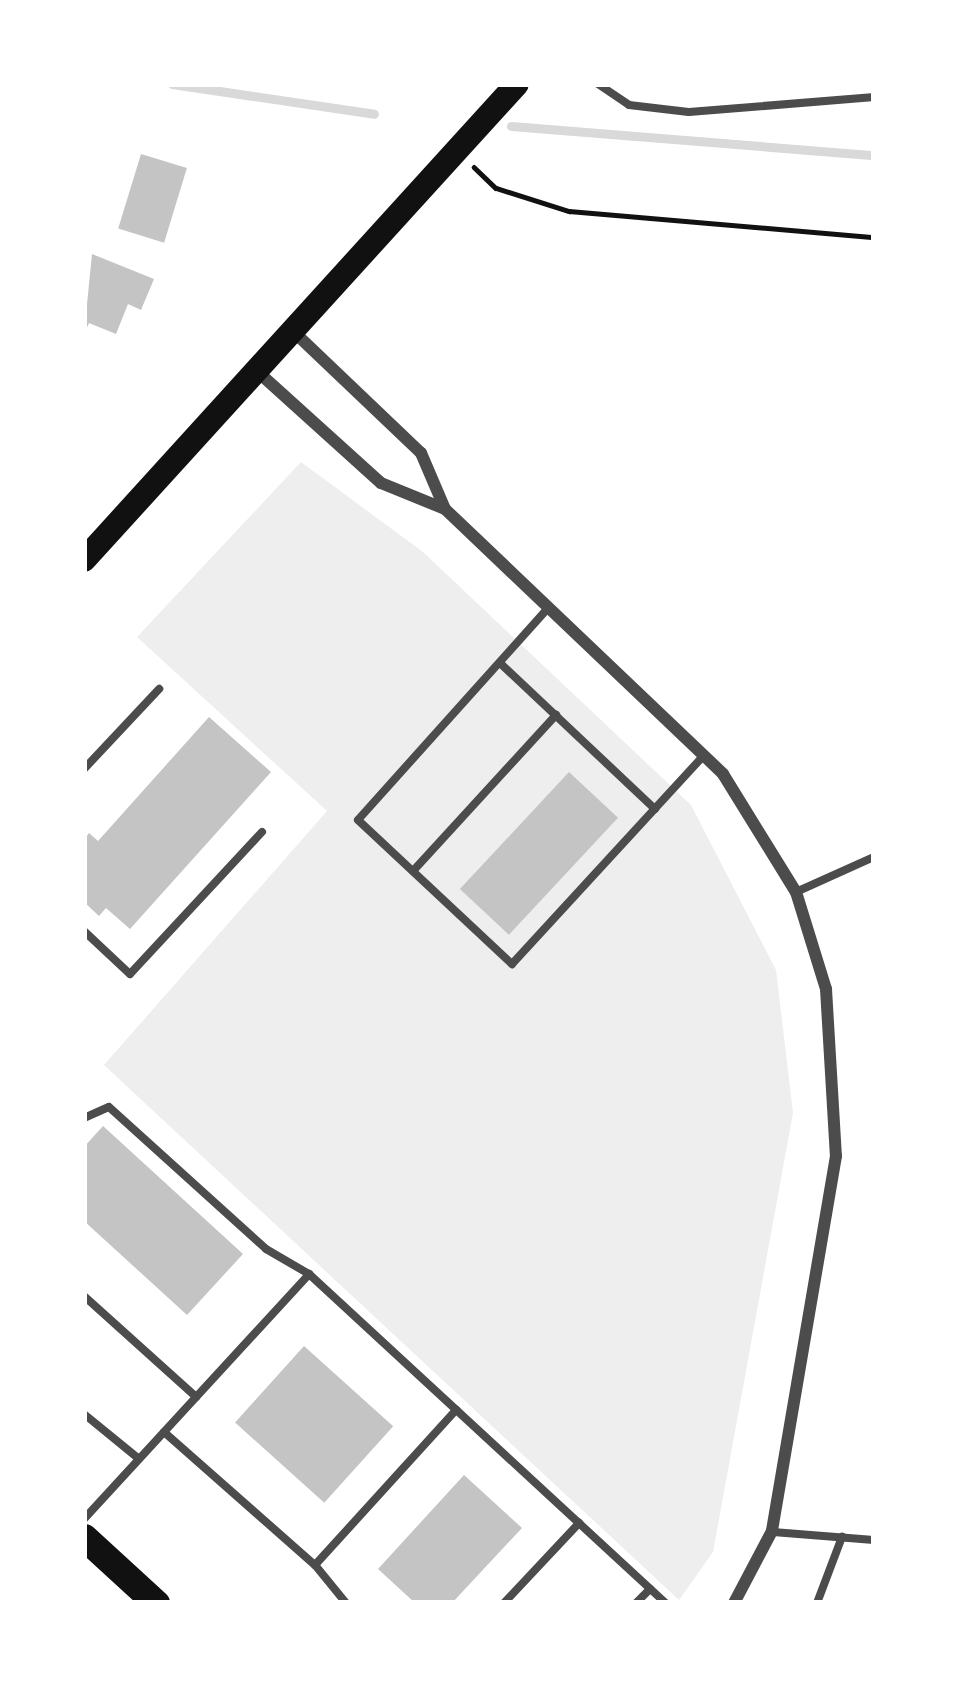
<!DOCTYPE html>
<style>
body{margin:0}
#map{position:relative;width:958px;height:1687px;overflow:hidden;background:#fff;font-family:"Sofia Sans Condensed",sans-serif}
div>[style]{position:absolute}
.green>*{inset:0;background:#eee}
.stream>*{height:9px;margin:-4.5px;padding:0 4.5px;transform-origin:4.5px;border-radius:4.5px;background:#d9d9d9}
.building>*{inset:0;background:#c4c4c4;transform-origin:0 0}
.path>*{height:4.5px;margin:-2.25px;padding:0 2.25px;transform-origin:2.25px;border-radius:2.25px;background:#111}
.service>*{height:8px;margin:-4px;padding:0 4px;transform-origin:4px;border-radius:4px;background:#4c4c4c}
.minor>*{height:12px;margin:-6px;padding:0 6px;transform-origin:6px;border-radius:6px;background:#4c4c4c}
.secondary>*{height:24px;margin:-12px;padding:0 12px;transform-origin:12px;border-radius:12px;background:#111}
.primary>*{height:27px;margin:-13.5px;padding:0 13.5px;transform-origin:13.5px;border-radius:13.5px;background:#111}
span{translate:-50% -50%;white-space:nowrap;text-align:center;line-height:1.15;-webkit-text-stroke:10px #fff;paint-order:stroke}
.frame{position:absolute;inset:0;border:87px solid #fff;pointer-events:none}
</style>
<div id="map">
<div class="green">
<i style="clip-path:polygon(301px 462px,423px 552px,691px 805px,776px 970px,793px 1113px,713px 1552px,679px 1600px,104px 1065px,327px 811px,137px 637px)"></i>
</div>
<div class="stream">
<i style="left:172px;top:84px;width:204px;rotate:8.4deg"></i>
<i style="left:511px;top:126px;width:364px;rotate:4.6deg"></i>
</div>
<div class="building">
<i style="left:141px;top:154px;width:48px;height:78px;rotate:17deg"></i>
<i style="clip-path:polygon(92px 254px,154px 279px,141px 310px,128px 304px,116px 334px,89px 323px,84px 334px)"></i>
<i style="clip-path:polygon(209px 717px,271px 772px,130px 929px,106px 908px,99px 916px,84px 902px,84px 840px,89px 833px,98px 841px)"></i>
<i style="left:569px;top:772px;width:67px;height:160px;rotate:43deg"></i>
<i style="clip-path:polygon(103px 1126px,243px 1254px,187px 1315px,84px 1221px,84px 1147px)"></i>
<i style="left:304px;top:1346px;width:120px;height:103px;rotate:42deg"></i>
<i style="clip-path:polygon(464px 1475px,522px 1528px,452px 1603px,415px 1603px,378px 1569px)"></i>
</div>
<div class="path">
<i style="left:474px;top:167px;width:30px;rotate:44deg"></i>
<i style="left:496px;top:188px;width:77px;rotate:17.5deg"></i>
<i style="left:569px;top:211px;width:306px;rotate:4.9deg"></i>
</div>
<div class="service">
<i style="left:598px;top:84px;width:37px;rotate:34deg"></i>
<i style="left:629px;top:105px;width:60px;rotate:6.7deg"></i>
<i style="left:689px;top:112px;width:186px;rotate:-4.6deg"></i>
<i style="left:549px;top:607px;width:286px;rotate:131.9deg"></i>
<i style="left:358px;top:820px;width:211px;rotate:43.1deg"></i>
<i style="left:512px;top:964px;width:285px;rotate:-47.4deg"></i>
<i style="left:500px;top:663px;width:213px;rotate:43.3deg"></i>
<i style="left:84px;top:769px;width:110px;rotate:-46.8deg"></i>
<i style="left:413px;top:871px;width:212px;rotate:-47.5deg"></i>
<i style="left:796px;top:892px;width:85px;rotate:-24.2deg"></i>
<i style="left:84px;top:931px;width:63px;rotate:43.1deg"></i>
<i style="left:130px;top:974px;width:194px;rotate:-47.1deg"></i>
<i style="left:84px;top:1118px;width:27px;rotate:-24deg"></i>
<i style="left:109px;top:1107px;width:212px;rotate:42.1deg"></i>
<i style="left:266px;top:1249px;width:50px;rotate:30.2deg"></i>
<i style="left:84px;top:1296px;width:151px;rotate:42deg"></i>
<i style="left:84px;top:1414px;width:71px;rotate:39.3deg"></i>
<i style="left:164px;top:1432px;width:201px;rotate:41.4deg"></i>
<i style="left:84px;top:1519px;width:333px;rotate:-47.4deg"></i>
<i style="left:309px;top:1274px;width:485px;rotate:42.7deg"></i>
<i style="left:773px;top:1532px;width:101px;rotate:4.5deg"></i>
<i style="left:346px;top:1603px;width:49px;rotate:-129.2deg"></i>
<i style="left:315px;top:1565px;width:210px;rotate:-47.7deg"></i>
<i style="left:504px;top:1603px;width:110px;rotate:-46.8deg"></i>
<i style="left:636px;top:1603px;width:20px;rotate:-45deg"></i>
<i style="left:817px;top:1603px;width:71px;rotate:-69.3deg"></i>
</div>
<div class="minor">
<i style="left:257px;top:371px;width:167px;rotate:42.1deg"></i>
<i style="left:381px;top:483px;width:69px;rotate:22.1deg"></i>
<i style="left:445px;top:509px;width:61px;rotate:-113.2deg"></i>
<i style="left:421px;top:453px;width:177px;rotate:-136.4deg"></i>
<i style="left:445px;top:509px;width:384px;rotate:43.6deg"></i>
<i style="left:723px;top:774px;width:139px;rotate:58.3deg"></i>
<i style="left:796px;top:892px;width:102px;rotate:72.8deg"></i>
<i style="left:826px;top:989px;width:167px;rotate:86.6deg"></i>
<i style="left:836px;top:1156px;width:380px;rotate:99.7deg"></i>
<i style="left:772px;top:1531px;width:81px;rotate:117.8deg"></i>
</div>
<div class="secondary">
<i style="left:84px;top:560px;width:643px;rotate:-47.71deg"></i>
</div>
<div class="primary">
<i style="left:84px;top:1537px;width:98px;rotate:42.5deg"></i>
</div>
<div class="frame"></div>
</div>
